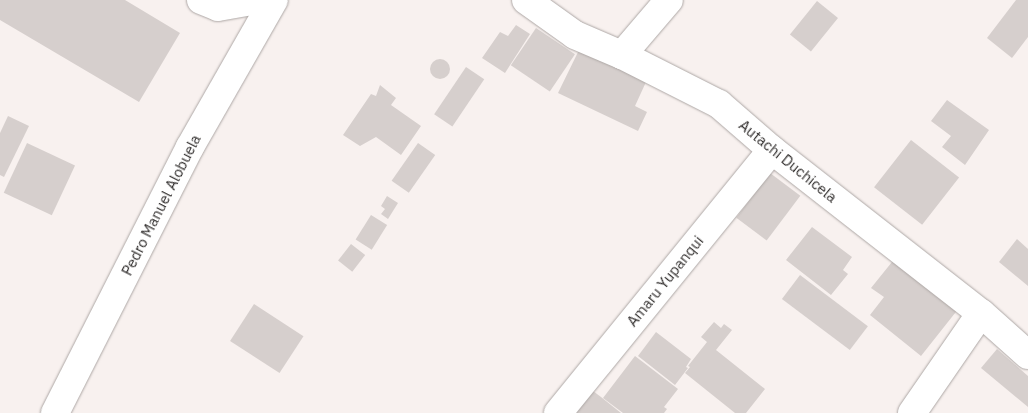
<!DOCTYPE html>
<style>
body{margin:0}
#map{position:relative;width:1028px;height:413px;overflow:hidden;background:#f8f1ef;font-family:"IBM Plex Sans",sans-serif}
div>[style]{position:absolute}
.building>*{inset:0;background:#d6cfcd;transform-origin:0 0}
.round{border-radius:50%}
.roads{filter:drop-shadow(0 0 1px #ada7a5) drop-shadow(0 0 1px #ada7a5)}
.minor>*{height:28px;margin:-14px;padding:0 14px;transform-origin:14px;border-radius:14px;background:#fff}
span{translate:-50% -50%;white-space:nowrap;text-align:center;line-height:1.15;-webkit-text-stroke:5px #fff;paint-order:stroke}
.street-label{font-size:15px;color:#302d2c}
</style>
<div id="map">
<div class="building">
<i style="clip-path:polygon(0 0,125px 0,180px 33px,139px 102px,0 20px)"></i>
<i style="clip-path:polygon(1016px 0,1028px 0,1028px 37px,1012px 58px,987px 38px)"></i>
<i style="left:817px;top:1px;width:27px;height:43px;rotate:39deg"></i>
<i style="clip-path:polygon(516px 25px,530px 34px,505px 73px,482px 58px,500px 32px,508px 36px)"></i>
<i style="left:536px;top:28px;width:47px;height:45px;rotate:34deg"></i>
<i style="clip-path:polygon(579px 50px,646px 82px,635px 106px,647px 112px,638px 131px,558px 93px)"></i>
<i class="round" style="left:430px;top:59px;width:20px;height:20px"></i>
<i style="left:466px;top:67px;width:22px;height:57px;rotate:34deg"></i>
<i style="clip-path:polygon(380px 85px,396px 98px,391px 105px,421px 126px,401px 155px,376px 137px,360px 146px,343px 135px,371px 94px,376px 96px)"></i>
<i style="clip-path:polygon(947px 100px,989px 130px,965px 165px,942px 147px,951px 136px,931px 121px)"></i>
<i style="clip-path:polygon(8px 116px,29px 126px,4px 177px,0 175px,0 133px)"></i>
<i style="left:911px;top:140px;width:61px;height:60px;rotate:38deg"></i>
<i style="left:27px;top:143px;width:53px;height:55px;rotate:25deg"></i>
<i style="left:418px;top:143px;width:21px;height:46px;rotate:35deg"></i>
<i style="left:770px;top:173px;width:38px;height:56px;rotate:37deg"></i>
<i style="clip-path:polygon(387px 196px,398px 203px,388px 219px,381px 214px,385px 209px,381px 206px)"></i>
<i style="left:371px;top:215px;width:19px;height:29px;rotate:32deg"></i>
<i style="clip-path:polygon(812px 227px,852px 257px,843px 270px,848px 274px,831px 295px,786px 260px)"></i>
<i style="clip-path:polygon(1017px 239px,1028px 249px,1028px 286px,999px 262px)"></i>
<i style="left:351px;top:244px;width:18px;height:21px;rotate:38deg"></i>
<i style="clip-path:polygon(896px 257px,963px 303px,921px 356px,870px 315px,884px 297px,871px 288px)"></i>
<i style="left:800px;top:275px;width:85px;height:30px;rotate:37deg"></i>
<i style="left:254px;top:304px;width:59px;height:44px;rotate:33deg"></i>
<i style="clip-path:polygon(714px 322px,721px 328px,724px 324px,732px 330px,716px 350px,765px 389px,746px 413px,735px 413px,685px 373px,690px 367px,688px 366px,707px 342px,701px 337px)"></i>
<i style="clip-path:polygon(656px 332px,691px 359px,686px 367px,688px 368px,675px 385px,638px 356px)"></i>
<i style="clip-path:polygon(997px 349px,1028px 376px,1028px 407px,981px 368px)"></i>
<i style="clip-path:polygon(635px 356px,678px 389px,664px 407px,667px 409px,664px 413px,623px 413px,603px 398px)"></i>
<i style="clip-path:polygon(593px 391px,601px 397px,621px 413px,575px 413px)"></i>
</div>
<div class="roads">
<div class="minor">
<i style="left:201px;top:0;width:18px;rotate:22deg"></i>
<i style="left:218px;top:7px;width:39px;rotate:-10deg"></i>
<i style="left:526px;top:0;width:60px;rotate:35.5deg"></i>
<i style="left:575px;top:35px;width:51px;rotate:23.1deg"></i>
<i style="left:622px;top:55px;width:109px;rotate:26.8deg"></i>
<i style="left:719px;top:104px;width:70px;rotate:41deg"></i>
<i style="left:772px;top:150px;width:265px;rotate:38deg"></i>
<i style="left:981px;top:313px;width:63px;rotate:41.8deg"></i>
<i style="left:622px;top:55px;width:72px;rotate:-49.5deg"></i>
<i style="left:55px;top:413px;width:298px;rotate:-63.1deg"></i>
<i style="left:190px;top:147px;width:169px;rotate:-60.3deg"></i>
<i style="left:558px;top:413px;width:339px;rotate:-50.9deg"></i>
<i style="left:912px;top:413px;width:121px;rotate:-55.4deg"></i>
</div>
</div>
<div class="street-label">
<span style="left:788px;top:161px;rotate:39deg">Autachi Duchicela</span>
<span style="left:161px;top:205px;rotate:-63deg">Pedro Manuel Alobuela</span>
<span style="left:665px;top:281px;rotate:-51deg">Amaru Yupanqui</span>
</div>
</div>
